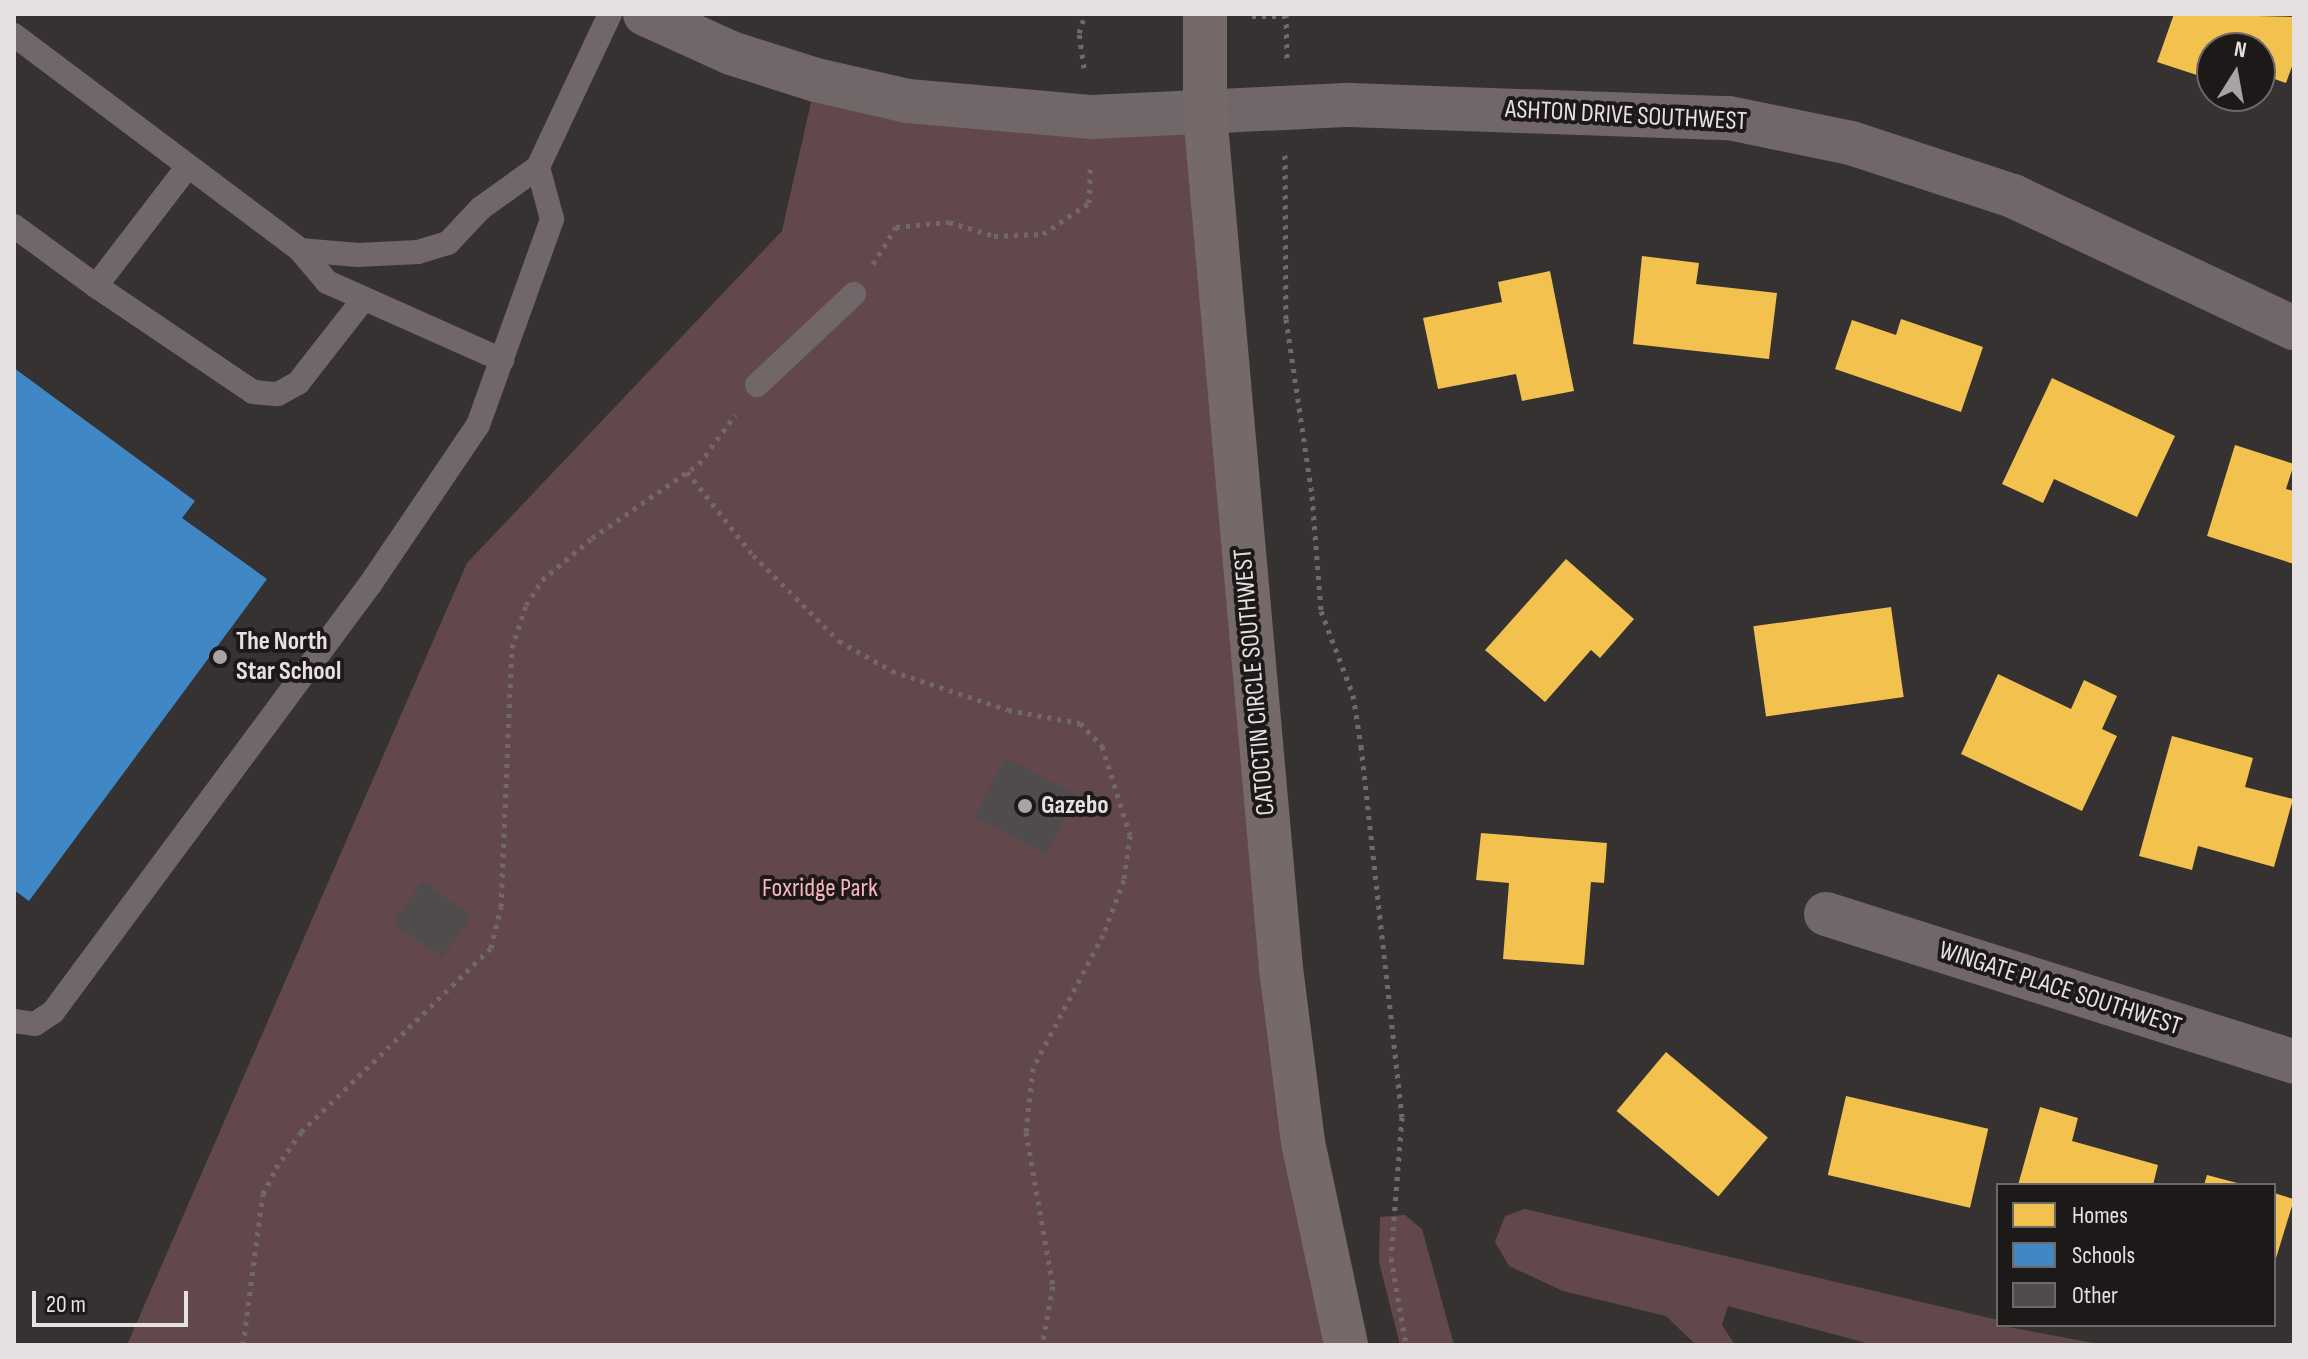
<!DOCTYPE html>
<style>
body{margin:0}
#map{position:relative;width:2308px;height:1359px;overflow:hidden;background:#373232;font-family:"Sofia Sans Condensed",sans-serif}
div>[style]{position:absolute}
.green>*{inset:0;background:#62484b}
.homes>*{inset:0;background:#f2c14e;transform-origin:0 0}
.schools>*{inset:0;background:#3f88c5}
.building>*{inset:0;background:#504b4c;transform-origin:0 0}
.path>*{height:5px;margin-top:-2.5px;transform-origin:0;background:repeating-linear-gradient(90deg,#716969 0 4px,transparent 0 10px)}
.service>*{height:24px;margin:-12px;padding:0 12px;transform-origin:12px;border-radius:12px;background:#726768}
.minor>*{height:44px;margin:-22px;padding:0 22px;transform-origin:22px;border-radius:22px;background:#726768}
.secondary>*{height:44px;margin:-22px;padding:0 22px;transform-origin:22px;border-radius:22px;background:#75696a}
.dots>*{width:22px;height:22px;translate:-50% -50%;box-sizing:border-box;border:4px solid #1e1919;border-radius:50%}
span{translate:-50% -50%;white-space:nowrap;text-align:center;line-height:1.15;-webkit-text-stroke:8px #1e1919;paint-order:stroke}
.street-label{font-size:26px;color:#e7e0e1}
.poi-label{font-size:26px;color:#e7e0e1;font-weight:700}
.left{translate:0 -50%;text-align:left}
.park-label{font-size:26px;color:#f8b5be}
.frame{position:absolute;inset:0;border:16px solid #e7e0e1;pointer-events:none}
.legend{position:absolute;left:1996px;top:1183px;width:280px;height:144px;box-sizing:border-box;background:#1e1919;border:2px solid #6e6969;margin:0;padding:10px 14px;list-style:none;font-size:24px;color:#e7e0e1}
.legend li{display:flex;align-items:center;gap:16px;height:40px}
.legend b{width:40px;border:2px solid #6e6969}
.north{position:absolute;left:2196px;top:32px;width:80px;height:80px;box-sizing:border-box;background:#1e1919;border:2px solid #6e6969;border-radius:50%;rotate:11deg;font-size:22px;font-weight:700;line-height:32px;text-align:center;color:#e7e0e1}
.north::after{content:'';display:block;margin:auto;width:28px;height:36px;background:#a9a3a4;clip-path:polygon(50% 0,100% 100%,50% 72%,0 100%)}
.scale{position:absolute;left:32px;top:1291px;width:156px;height:36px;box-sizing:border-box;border:4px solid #e7e0e1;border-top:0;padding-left:10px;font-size:24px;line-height:28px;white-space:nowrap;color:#e7e0e1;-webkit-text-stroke:6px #1e1919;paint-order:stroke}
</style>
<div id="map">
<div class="green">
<i style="clip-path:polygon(816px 80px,1205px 113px,1242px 548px,1348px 1345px,127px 1345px,467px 563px,782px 231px)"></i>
<i style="clip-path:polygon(1525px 1209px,1998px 1320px,1998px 1325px,2104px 1345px,1874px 1345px,1728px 1306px,1722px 1325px,1735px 1345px,1696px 1345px,1666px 1316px,1563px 1291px,1509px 1266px,1495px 1242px,1505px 1216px)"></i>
<i style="clip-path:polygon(1405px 1215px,1422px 1229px,1454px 1345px,1400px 1345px,1379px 1262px,1380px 1217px)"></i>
</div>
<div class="homes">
<i style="clip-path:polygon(2174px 14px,2294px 17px,2294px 61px,2286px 83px,2260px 74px,2260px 48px,2212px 48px,2209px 79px,2157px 62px)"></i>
<i style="clip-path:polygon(1642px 256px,1699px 263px,1696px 284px,1777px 293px,1769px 359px,1633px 344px)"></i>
<i style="clip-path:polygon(1550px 271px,1574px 391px,1522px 401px,1516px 374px,1438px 389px,1423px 318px,1502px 302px,1498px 282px)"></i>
<i style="clip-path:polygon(1901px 319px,1983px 347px,1961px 412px,1835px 369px,1852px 320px,1896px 335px)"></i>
<i style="clip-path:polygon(2052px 378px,2175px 436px,2137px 517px,2054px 479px,2043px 503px,2002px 484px)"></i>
<i style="clip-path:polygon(2235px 445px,2294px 464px,2286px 489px,2294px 491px,2294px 564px,2207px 536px)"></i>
<i style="clip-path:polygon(1566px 559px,1634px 619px,1600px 658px,1591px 650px,1545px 702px,1485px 650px)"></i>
<i style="left:1891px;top:607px;width:91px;height:139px;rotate:82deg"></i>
<i style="clip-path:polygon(1998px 674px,2071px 709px,2084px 680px,2117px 696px,2102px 729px,2117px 736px,2082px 811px,1961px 754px)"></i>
<i style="clip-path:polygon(2172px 736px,2253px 758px,2245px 787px,2293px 799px,2274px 867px,2198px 846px,2192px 870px,2139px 856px)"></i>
<i style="clip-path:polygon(1481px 833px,1607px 843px,1604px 883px,1591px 882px,1584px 965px,1503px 959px,1509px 883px,1476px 880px)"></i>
<i style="left:1666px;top:1052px;width:133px;height:77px;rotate:40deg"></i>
<i style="left:1846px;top:1096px;width:146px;height:81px;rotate:13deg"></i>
<i style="clip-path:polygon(2040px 1107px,2078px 1118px,2072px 1141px,2158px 1165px,2153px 1185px,2018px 1185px)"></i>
<i style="clip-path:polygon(2207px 1175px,2241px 1184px,2241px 1185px,2204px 1185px)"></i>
<i style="left:2274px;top:1193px;width:21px;height:86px;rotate:17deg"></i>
</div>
<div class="schools">
<i style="clip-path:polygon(14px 368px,195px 501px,182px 518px,267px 579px,29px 901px,14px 890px)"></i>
</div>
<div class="building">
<i style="left:1005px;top:758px;width:81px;height:67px;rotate:27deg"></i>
<i style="left:422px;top:881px;width:61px;height:51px;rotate:35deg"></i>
</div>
<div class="path">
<i style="left:1286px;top:14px;width:47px;rotate:88.8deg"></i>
<i style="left:1252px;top:16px;width:34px"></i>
<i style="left:1084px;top:68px;width:35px;rotate:-98deg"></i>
<i style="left:1079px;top:33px;width:20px;rotate:-72deg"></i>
<i style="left:1285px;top:155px;width:164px;rotate:89.7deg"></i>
<i style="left:1286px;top:319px;width:179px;rotate:81.6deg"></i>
<i style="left:1312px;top:496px;width:115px;rotate:85.5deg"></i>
<i style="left:1321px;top:611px;width:90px;rotate:69.1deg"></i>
<i style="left:1353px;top:695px;width:52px;rotate:81.1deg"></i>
<i style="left:1361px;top:746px;width:373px;rotate:83.7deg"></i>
<i style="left:1402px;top:1117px;width:141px;rotate:94.5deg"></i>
<i style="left:1391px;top:1258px;width:88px;rotate:80.2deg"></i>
<i style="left:873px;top:264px;width:44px;rotate:-58.1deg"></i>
<i style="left:896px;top:227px;width:53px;rotate:-5.4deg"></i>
<i style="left:949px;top:222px;width:47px;rotate:17.3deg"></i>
<i style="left:994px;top:236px;width:49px;rotate:-2.3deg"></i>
<i style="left:1043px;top:234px;width:55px;rotate:-34deg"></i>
<i style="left:1089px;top:203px;width:38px;rotate:-88deg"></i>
<i style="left:687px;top:472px;width:106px;rotate:51.5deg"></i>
<i style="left:753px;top:555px;width:122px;rotate:45deg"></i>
<i style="left:839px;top:641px;width:61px;rotate:29.5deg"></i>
<i style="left:892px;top:671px;width:122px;rotate:18.6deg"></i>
<i style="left:1008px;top:710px;width:73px;rotate:10.2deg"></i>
<i style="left:1080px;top:723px;width:32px;rotate:46deg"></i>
<i style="left:1102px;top:746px;width:93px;rotate:72.5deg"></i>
<i style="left:1130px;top:835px;width:45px;rotate:97.6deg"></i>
<i style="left:1124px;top:880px;width:59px;rotate:110.9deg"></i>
<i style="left:1103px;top:935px;width:150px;rotate:117.8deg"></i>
<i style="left:1033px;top:1068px;width:64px;rotate:96.2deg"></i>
<i style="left:1026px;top:1132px;width:156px;rotate:80.1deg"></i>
<i style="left:1053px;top:1286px;width:60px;rotate:100.6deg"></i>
<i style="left:243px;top:1345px;width:152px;rotate:-82.5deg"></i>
<i style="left:263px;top:1194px;width:29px;rotate:-63deg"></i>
<i style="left:276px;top:1168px;width:44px;rotate:-55.2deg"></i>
<i style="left:301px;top:1132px;width:264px;rotate:-44.1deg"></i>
<i style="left:491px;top:948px;width:42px;rotate:-76.3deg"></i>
<i style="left:501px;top:907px;width:259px;rotate:-87.6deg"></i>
<i style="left:512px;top:648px;width:45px;rotate:-72deg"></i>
<i style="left:526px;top:605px;width:30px;rotate:-57deg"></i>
<i style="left:542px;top:580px;width:65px;rotate:-40deg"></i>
<i style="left:592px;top:538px;width:130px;rotate:-34.7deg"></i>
<i style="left:699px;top:464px;width:61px;rotate:-53.7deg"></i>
</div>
<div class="service">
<i style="left:14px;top:35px;width:358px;rotate:36.9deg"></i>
<i style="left:300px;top:250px;width:42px;rotate:49.8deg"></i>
<i style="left:327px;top:282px;width:192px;rotate:24deg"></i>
<i style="left:14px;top:226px;width:102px;rotate:36.2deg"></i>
<i style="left:96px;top:286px;width:151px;rotate:-52.5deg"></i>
<i style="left:300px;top:250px;width:58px;rotate:4.9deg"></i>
<i style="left:358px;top:255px;width:60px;rotate:-2.9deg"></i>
<i style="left:418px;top:252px;width:31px;rotate:-17deg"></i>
<i style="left:448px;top:243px;width:48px;rotate:-46.7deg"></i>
<i style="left:481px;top:208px;width:70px;rotate:-35.7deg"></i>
<i style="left:538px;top:167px;width:169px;rotate:-64.8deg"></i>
<i style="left:96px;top:286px;width:189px;rotate:34deg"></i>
<i style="left:253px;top:392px;width:25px;rotate:5deg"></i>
<i style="left:278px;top:394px;width:23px;rotate:-29deg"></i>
<i style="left:298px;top:383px;width:104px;rotate:-52deg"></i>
<i style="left:757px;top:385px;width:133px;rotate:-43.2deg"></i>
<i style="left:14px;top:1021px;width:21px;rotate:8deg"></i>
<i style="left:35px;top:1024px;width:22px;rotate:-34deg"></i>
<i style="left:53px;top:1012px;width:534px;rotate:-53.45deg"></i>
<i style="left:371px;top:583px;width:191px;rotate:-55.9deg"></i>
<i style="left:478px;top:425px;width:219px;rotate:-70.2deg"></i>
<i style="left:552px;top:219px;width:54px;rotate:-105.1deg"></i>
</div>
<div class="minor">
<i style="left:645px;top:14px;width:94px;rotate:24.4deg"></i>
<i style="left:731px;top:53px;width:89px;rotate:17.6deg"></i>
<i style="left:816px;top:80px;width:94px;rotate:12.9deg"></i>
<i style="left:908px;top:101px;width:185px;rotate:5deg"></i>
<i style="left:1092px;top:117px;width:258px;rotate:-2.7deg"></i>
<i style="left:1350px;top:105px;width:379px;rotate:2deg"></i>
<i style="left:1729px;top:118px;width:125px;rotate:11.6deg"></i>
<i style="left:1851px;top:143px;width:170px;rotate:18.1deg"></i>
<i style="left:2013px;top:196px;width:310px;rotate:25.2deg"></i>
<i style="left:1826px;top:914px;width:491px;rotate:17.5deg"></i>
</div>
<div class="secondary">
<i style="left:1205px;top:14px;width:99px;rotate:90deg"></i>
<i style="left:1205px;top:113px;width:858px;rotate:84.92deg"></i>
<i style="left:1281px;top:968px;width:175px;rotate:82.8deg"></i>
<i style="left:1303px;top:1142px;width:208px;rotate:78deg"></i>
</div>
<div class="dots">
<i style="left:220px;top:657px;background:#a9a3a4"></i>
<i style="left:1025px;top:806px;background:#a9a3a4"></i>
</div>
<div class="street-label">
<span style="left:1626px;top:116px;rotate:3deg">ASHTON DRIVE SOUTHWEST</span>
<span style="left:1255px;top:682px;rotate:-95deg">CATOCTIN CIRCLE SOUTHWEST</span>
<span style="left:2060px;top:989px;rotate:18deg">WINGATE PLACE SOUTHWEST</span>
</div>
<div class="poi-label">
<span class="left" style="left:236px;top:657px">The North<br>Star School</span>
<span class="left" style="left:1041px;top:806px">Gazebo</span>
</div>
<div class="park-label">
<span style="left:820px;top:889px">Foxridge Park</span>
</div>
<div class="frame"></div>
<ul class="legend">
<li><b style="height:22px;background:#f2c14e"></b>Homes</li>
<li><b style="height:22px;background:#3f88c5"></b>Schools</li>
<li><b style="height:22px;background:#504b4c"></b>Other</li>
</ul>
<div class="north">N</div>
<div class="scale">20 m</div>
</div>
